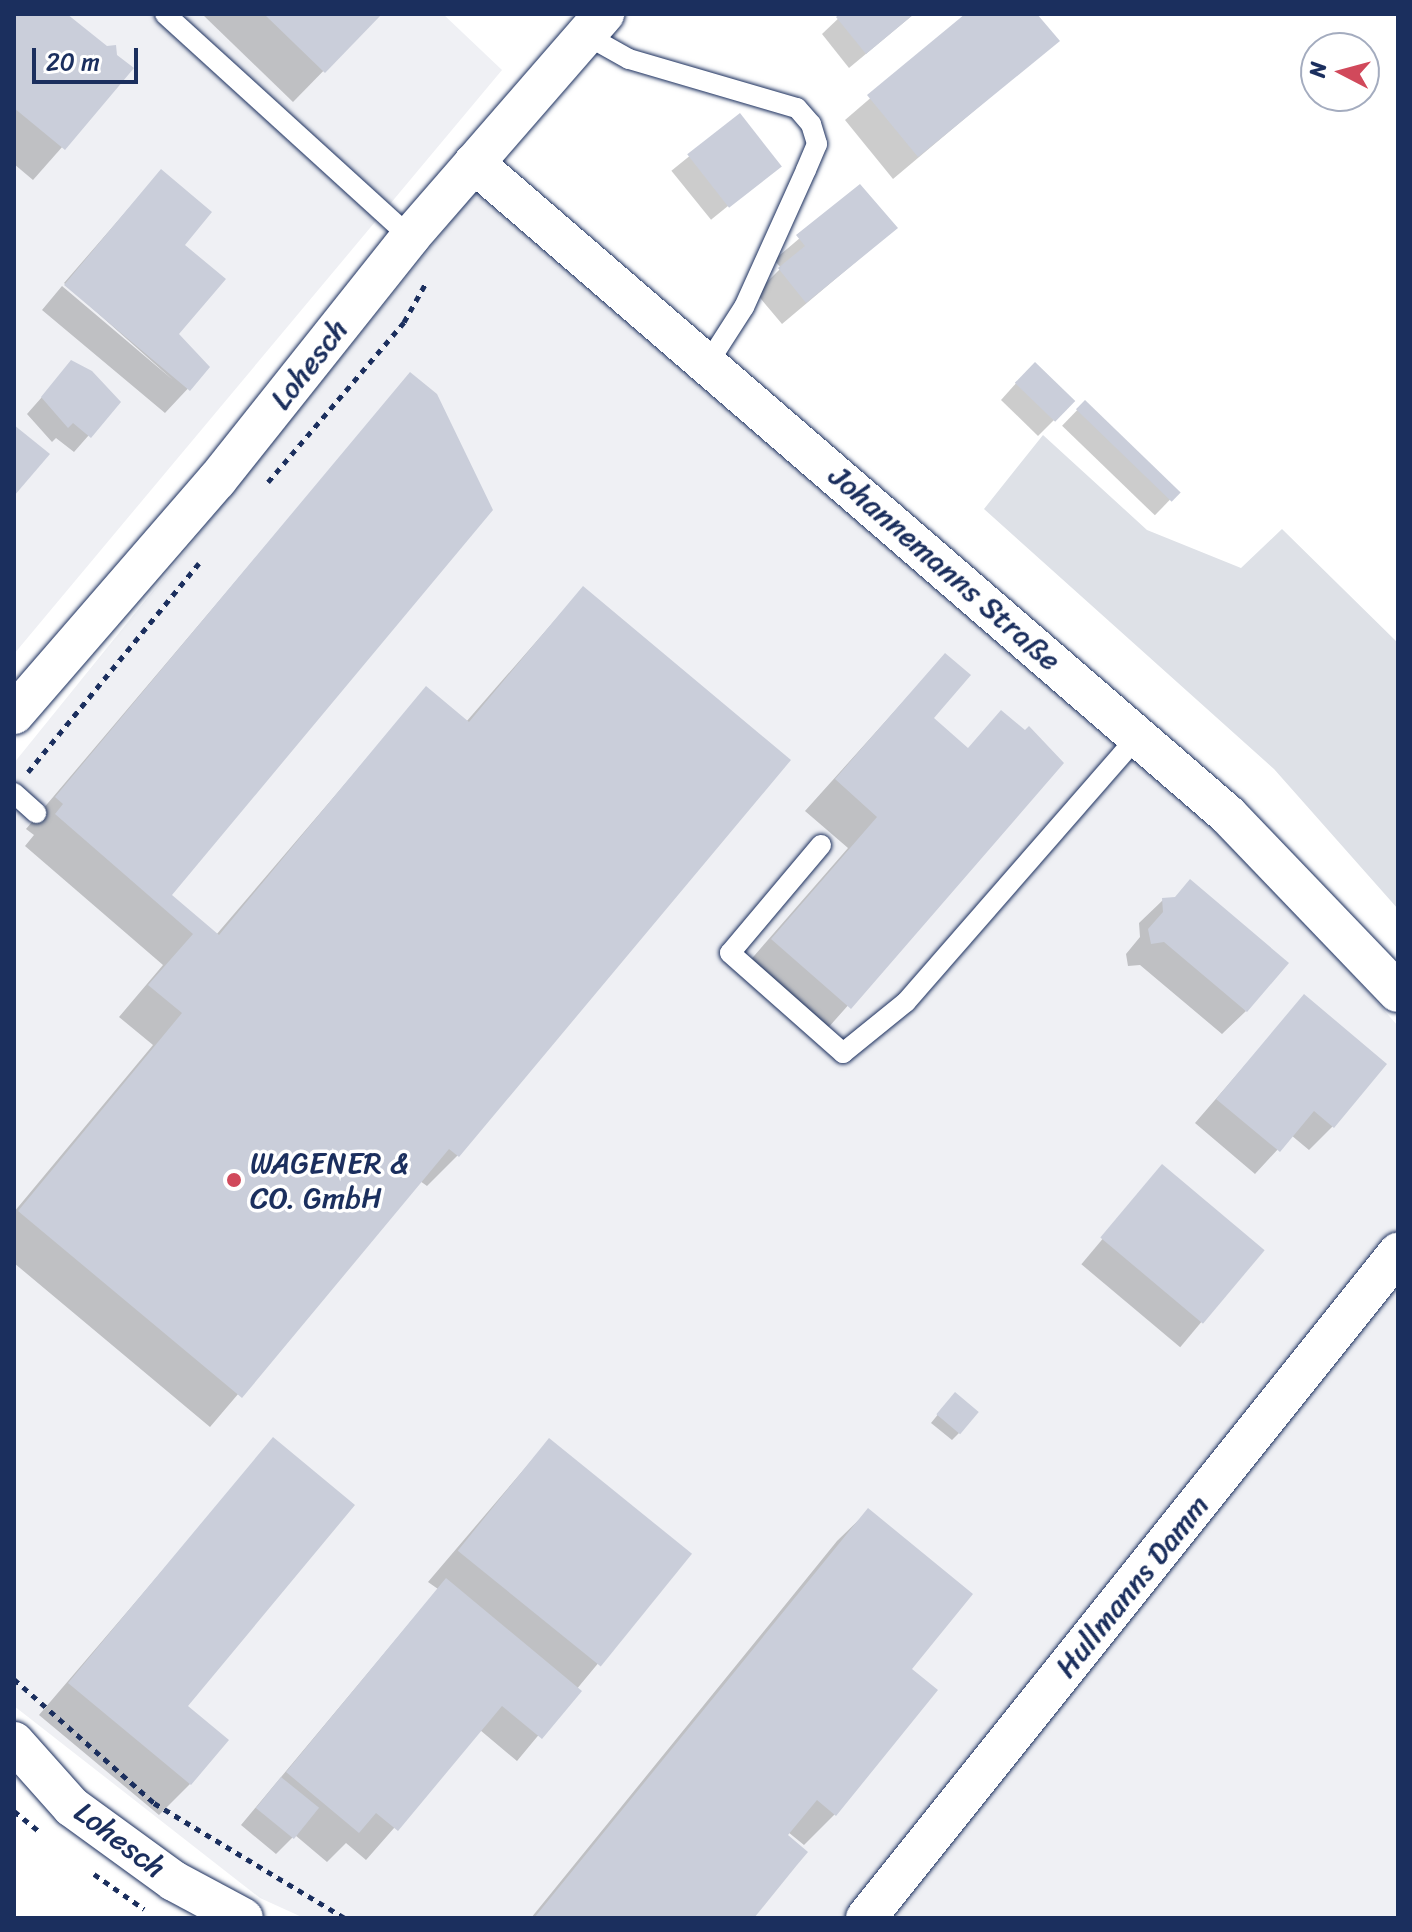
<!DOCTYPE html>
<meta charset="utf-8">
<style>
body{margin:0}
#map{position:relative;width:1412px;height:1932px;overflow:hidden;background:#fff;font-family:Sriracha,sans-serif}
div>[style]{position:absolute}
.built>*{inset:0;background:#eff0f4}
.green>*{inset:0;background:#dee1e7}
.shadow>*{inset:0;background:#0003;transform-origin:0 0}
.building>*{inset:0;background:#caceda;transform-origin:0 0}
.path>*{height:5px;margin-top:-2.5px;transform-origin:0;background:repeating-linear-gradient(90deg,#1b2f5e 0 6px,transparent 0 12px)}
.roads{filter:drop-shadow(0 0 2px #1b2f5e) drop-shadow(0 0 2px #1b2f5e)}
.service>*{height:20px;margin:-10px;padding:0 10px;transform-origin:10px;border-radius:10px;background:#fff}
.minor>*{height:40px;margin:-20px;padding:0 20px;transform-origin:20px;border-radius:20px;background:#fff}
.dots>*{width:22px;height:22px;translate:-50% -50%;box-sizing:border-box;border:4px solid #fff;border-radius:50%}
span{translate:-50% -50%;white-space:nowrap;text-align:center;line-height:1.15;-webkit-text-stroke:7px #fff;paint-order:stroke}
.street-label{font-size:30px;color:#1b2f5e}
.poi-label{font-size:30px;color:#1b2f5e}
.left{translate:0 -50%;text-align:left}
.frame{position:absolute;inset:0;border:16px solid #1b2f5e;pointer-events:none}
.north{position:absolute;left:1300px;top:32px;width:80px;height:80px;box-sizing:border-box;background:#fff;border:2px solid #a4acbf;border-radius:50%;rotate:276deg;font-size:22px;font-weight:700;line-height:32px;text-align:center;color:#1b2f5e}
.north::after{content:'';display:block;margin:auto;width:28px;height:36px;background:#d1495b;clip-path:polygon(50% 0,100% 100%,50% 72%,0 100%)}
.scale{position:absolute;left:32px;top:48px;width:106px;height:36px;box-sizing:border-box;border:4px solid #1b2f5e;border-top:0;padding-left:10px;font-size:24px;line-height:28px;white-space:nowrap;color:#1b2f5e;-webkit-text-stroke:6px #fff;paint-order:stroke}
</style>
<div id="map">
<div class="built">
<i style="clip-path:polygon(14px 14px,443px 14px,502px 70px,14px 654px)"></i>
<i style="clip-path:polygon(480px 186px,1216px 820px,1398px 1026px,1398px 1918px,304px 1918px,260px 1898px,14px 1706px,14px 763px)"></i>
</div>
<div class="green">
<i style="clip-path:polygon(1043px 435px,1147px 530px,1241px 568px,1282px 529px,1398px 643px,1398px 909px,1274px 769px,984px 509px)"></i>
</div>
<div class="shadow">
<i style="clip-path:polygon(14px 14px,64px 14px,131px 69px,33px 180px,14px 164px)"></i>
<i style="clip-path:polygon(202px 14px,379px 14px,293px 102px)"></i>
<i style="clip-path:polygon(843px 14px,914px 14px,849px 68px,822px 34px)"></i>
<i style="clip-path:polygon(968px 14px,1035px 14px,1057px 41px,893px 179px,845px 120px)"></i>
<i style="left:739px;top:116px;width:63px;height:87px;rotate:51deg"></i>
<i style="clip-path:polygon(161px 171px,176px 334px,208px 367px,165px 413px,42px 310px,62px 286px,173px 380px,64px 283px)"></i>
<i style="clip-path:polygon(860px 187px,896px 228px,782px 324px,756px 293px,781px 268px,774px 260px)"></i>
<i style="clip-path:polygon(72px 363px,118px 402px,74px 452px,56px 438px,52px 442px,27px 414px)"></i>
<i style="clip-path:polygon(411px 374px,169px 896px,216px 935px,426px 689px,466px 722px,583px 588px,788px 760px,457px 1156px,427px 1186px,420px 1181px,210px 1427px,14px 1263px,14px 1212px,153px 1045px,119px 1017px,163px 965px,25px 846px,34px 835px,26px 829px)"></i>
<i style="clip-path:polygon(1019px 380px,1073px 401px,1038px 436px,1001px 400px)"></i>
<i style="left:1085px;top:402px;width:129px;height:33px;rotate:44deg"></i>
<i style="clip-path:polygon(945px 655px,931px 718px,1029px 802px,819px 1038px,741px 971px,848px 848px,805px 811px)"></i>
<i style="clip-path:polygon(1163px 900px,1246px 1011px,1222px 1034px,1140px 965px,1128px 966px,1126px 954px,1140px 937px,1139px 923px)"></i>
<i style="clip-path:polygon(1304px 997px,1333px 1126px,1309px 1150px,1291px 1135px,1255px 1174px,1195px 1123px)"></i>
<i style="left:1163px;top:1167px;width:129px;height:127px;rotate:40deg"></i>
<i style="clip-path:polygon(948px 1402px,959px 1433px,952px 1440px,931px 1423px)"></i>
<i style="clip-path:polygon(274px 1440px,185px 1706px,190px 1784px,159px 1815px,39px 1715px)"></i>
<i style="clip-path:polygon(549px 1440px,688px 1555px,517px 1761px,480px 1730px,366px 1860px,346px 1843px,327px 1862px,295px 1835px,276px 1854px,241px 1825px,438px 1589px,428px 1582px)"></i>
<i style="clip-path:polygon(868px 1511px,909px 1669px,835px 1814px,804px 1845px,788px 1832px,751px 1918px,531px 1918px,837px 1541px)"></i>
</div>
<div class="building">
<i style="clip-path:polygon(14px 14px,67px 14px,107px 46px,116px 45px,117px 55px,134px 68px,65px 150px,14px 108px)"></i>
<i style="clip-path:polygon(264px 14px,382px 14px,325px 73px)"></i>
<i style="clip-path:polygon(840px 14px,914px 14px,866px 54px,836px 17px)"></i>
<i style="clip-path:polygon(965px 14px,1037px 14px,1060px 41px,918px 157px,867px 95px)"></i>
<i style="left:740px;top:113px;width:68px;height:67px;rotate:52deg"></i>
<i style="clip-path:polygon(161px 169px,212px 212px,185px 245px,226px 279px,179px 334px,210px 367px,190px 391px,64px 285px)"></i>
<i style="clip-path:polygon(860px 184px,898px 228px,806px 303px,778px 268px,805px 246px,796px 235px)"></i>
<i style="clip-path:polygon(71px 360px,92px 371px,121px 402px,91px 438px,73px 423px,68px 428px,41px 397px)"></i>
<i style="left:1035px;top:362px;width:56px;height:29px;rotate:44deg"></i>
<i style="clip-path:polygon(410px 372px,437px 394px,493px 510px,172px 895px,219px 935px,426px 686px,469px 722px,583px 586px,791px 760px,459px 1157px,449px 1149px,242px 1398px,18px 1211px,182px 1013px,148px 985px,193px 934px,55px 814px,63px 804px,55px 797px)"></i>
<i style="left:1085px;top:400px;width:133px;height:13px;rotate:44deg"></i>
<i style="clip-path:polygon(14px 425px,50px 454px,14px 496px)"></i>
<i style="clip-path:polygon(945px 653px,971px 675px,934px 718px,968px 748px,1001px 710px,1025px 730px,1029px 726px,1064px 763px,851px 1009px,771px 939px,877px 817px,835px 779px)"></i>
<i style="clip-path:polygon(1190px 879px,1289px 963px,1247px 1012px,1164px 942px,1151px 944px,1148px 929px,1163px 912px,1162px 898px,1175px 897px)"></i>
<i style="clip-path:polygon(1304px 994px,1387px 1064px,1334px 1128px,1314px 1111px,1280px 1152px,1216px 1099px)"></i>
<i style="left:1162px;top:1164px;width:134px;height:96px;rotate:40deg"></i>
<i style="left:955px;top:1392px;width:31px;height:29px;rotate:40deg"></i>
<i style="clip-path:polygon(273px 1437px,355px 1505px,188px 1706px,229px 1740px,191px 1785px,68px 1683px)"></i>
<i style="left:549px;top:1438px;width:184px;height:145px;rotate:39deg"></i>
<i style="clip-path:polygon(868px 1508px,973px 1594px,912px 1669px,938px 1690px,836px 1816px,817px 1800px,788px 1835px,808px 1852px,797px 1865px,754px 1918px,534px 1918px)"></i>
<i style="clip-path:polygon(446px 1578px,582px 1691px,542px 1739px,502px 1706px,398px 1831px,376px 1813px,359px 1833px,286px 1772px)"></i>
<i style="left:281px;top:1777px;width:49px;height:40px;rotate:39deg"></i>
</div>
<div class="path">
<i style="left:268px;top:482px;width:210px;rotate:-49.6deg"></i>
<i style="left:404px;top:322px;width:47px;rotate:-60.7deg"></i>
<i style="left:28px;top:772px;width:270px;rotate:-50.7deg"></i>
<i style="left:14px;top:1679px;width:187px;rotate:41.5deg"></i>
<i style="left:154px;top:1803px;width:223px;rotate:31.1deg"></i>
<i style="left:14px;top:1811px;width:35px;rotate:39deg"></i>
<i style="left:94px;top:1874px;width:61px;rotate:35deg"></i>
</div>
<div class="roads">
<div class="service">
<i style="left:165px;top:14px;width:331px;rotate:42.3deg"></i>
<i style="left:586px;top:35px;width:49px;rotate:29.2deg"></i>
<i style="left:629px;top:59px;width:175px;rotate:16.3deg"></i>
<i style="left:797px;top:108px;width:21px;rotate:49deg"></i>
<i style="left:811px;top:124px;width:21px;rotate:73deg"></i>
<i style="left:817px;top:144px;width:28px;rotate:113deg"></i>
<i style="left:806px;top:170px;width:150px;rotate:114.3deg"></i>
<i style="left:744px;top:307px;width:67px;rotate:122.7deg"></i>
<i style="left:14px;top:793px;width:30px;rotate:42deg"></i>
<i style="left:821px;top:845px;width:141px;rotate:130.1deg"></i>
<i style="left:730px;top:953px;width:151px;rotate:41.5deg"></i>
<i style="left:843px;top:1053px;width:81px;rotate:-39deg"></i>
<i style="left:906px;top:1002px;width:353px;rotate:-48.9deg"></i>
</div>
<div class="minor">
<i style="left:474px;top:163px;width:997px;rotate:40.85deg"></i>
<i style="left:1228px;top:815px;width:245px;rotate:46.2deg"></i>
<i style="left:14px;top:714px;width:310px;rotate:-49.1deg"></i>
<i style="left:217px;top:480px;width:310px;rotate:-51.5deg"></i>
<i style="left:410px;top:237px;width:296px;rotate:-49deg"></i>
<i style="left:14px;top:1742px;width:87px;rotate:48.3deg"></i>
<i style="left:72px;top:1807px;width:126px;rotate:36deg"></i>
<i style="left:174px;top:1881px;width:78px;rotate:28.2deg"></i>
<i style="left:866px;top:1918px;width:852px;rotate:-51.34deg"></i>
</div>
</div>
<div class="dots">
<i style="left:234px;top:1180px;background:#d1495b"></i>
</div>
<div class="street-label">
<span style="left:309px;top:364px;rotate:-52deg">Lohesch</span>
<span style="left:945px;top:568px;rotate:41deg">Johannemanns Straße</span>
<span style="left:1132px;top:1586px;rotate:-51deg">Hullmanns Damm</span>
<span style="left:120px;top:1840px;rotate:37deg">Lohesch</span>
</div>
<div class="poi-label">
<span class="left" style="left:250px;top:1180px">WAGENER &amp;<br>CO. GmbH</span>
</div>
<div class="frame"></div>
<div class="north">N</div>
<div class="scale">20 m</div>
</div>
